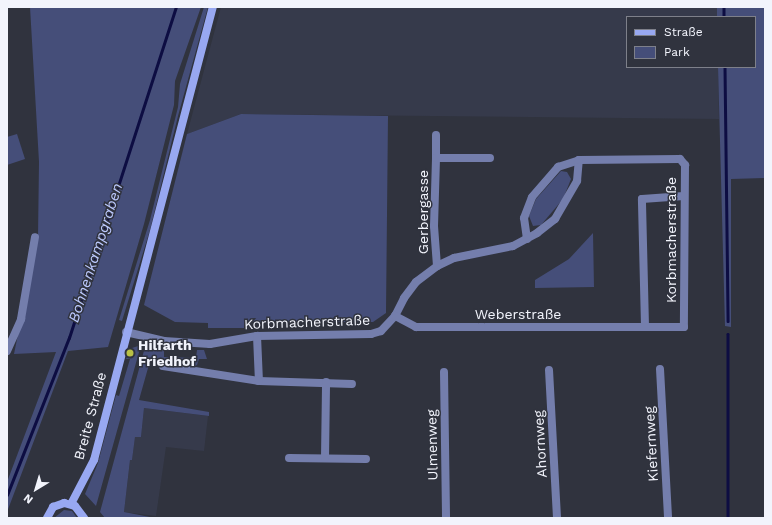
<!DOCTYPE html>
<meta charset="utf-8">
<style>
body{margin:0}
#map{position:relative;width:772px;height:525px;overflow:hidden;background:#30333e;font-family:"Work Sans",sans-serif}
div>[style]{position:absolute}
.built>*{inset:0;background:#363a4b}
.green>*{inset:0;background:#454e79}
.stream>*{height:2.5px;margin:-1.25px;padding:0 1.25px;transform-origin:1.25px;border-radius:1.25px;background:#0d0d42}
.street>*{height:8px;margin:-4px;padding:0 4px;transform-origin:4px;border-radius:4px;background:#747eac}
.secondary>*{height:8px;margin:-4px;padding:0 4px;transform-origin:4px;border-radius:4px;background:#98a8f1}
.dots>*{width:11px;height:11px;translate:-50% -50%;box-sizing:border-box;border:2px solid #30333e;border-radius:50%}
span{translate:-50% -50%;white-space:nowrap;text-align:center;line-height:1.15;-webkit-text-stroke:3px #30333e;paint-order:stroke}
.street-label{font-size:14px;color:#f2f4fc}
.poi-label{font-size:14px;color:#f2f4fc;font-weight:700}
.left{translate:0 -50%;text-align:left}
.water-label{font-size:15px;color:#bcc9fe;font-style:italic}
.frame{position:absolute;inset:0;border:8px solid #f2f4fc;pointer-events:none}
.legend{position:absolute;left:626px;top:16px;width:130px;height:52px;box-sizing:border-box;background:#30333e;border:1px solid #7e808a;margin:0;padding:5px 7px;list-style:none;font-size:12px;color:#f2f4fc}
.legend li{display:flex;align-items:center;gap:8px;height:20px}
.legend b{width:20px;border:1px solid #7e808a}
.north{position:absolute;left:16px;top:469px;width:40px;height:40px;-webkit-text-stroke:3px #30333e;paint-order:stroke;rotate:218deg;font-size:11px;font-weight:700;line-height:16px;text-align:center;color:#f2f4fc}
.north::after{content:'';display:block;margin:auto;width:14px;height:18px;background:#f2f4fc;clip-path:polygon(50% 0,100% 100%,50% 72%,0 100%)}
</style>
<div id="map">
<div class="built">
<i style="clip-path:polygon(221px 7px,717px 7px,717px 17px,627px 17px,627px 67px,718px 67px,719px 119px,241px 114px,187px 134px)"></i>
<i style="clip-path:polygon(144px 408px,208px 416px,204px 451px,166px 447px,156px 516px,124px 512px,130px 460px,132px 460px,135px 436px,141px 437px)"></i>
</div>
<div class="green">
<i style="clip-path:polygon(30px 7px,201px 7px,175px 81px,174px 105px,144px 224px,108px 347px,68px 351px,7px 512px,7px 482px,56px 352px,14px 354px,38px 236px,39px 162px)"></i>
<i style="clip-path:polygon(204px 7px,208px 7px,178px 116px,150px 230px,122px 321px,119px 320px,150px 220px,178px 107px,180px 84px)"></i>
<i style="clip-path:polygon(717px 7px,765px 7px,765px 178px,731px 179px,731px 327px,725px 326px,718px 67px,755px 67px,755px 17px,717px 17px)"></i>
<i style="clip-path:polygon(241px 114px,388px 116px,386px 313px,373px 322px,244px 322px,244px 328px,208px 328px,208px 323px,175px 322px,144px 305px,187px 134px)"></i>
<i style="clip-path:polygon(17px 134px,25px 159px,7px 165px,7px 137px)"></i>
<i style="clip-path:polygon(561px 171px,567px 172px,571px 179px,563px 199px,541px 225px,533px 226px,529px 216px,536px 199px)"></i>
<i style="clip-path:polygon(593px 233px,594px 287px,535px 288px,535px 280px,569px 259px)"></i>
<i style="clip-path:polygon(141px 345px,96px 506px,85px 494px,98px 463px,116px 395px,119px 396px,130px 359px,126px 359px,132px 348px)"></i>
<i style="clip-path:polygon(145px 347px,164px 350px,164px 357px,196px 358px,197px 350px,204px 350px,207px 359px,199px 359px,197px 365px,193px 367px,150px 361px,139px 400px,209px 412px,209px 416px,144px 408px,141px 437px,135px 437px,132px 460px,130px 460px,124px 512px,155px 518px,105px 518px,100px 512px)"></i>
<i style="clip-path:polygon(64px 510px,72px 511px,77px 518px,54px 518px)"></i>
</div>
<div class="stream">
<i style="left:724px;top:7px;width:10px;rotate:90deg"></i>
<i style="left:725px;top:67px;width:254px;rotate:89.3deg"></i>
<i style="left:728px;top:334px;width:184px;rotate:90deg"></i>
<i style="left:7px;top:495px;width:169px;rotate:-68.5deg"></i>
<i style="left:69px;top:338px;width:348px;rotate:-72.1deg"></i>
</div>
<div class="street">
<i style="left:436px;top:135px;width:23px;rotate:90deg"></i>
<i style="left:527px;top:239px;width:21px;rotate:-98deg"></i>
<i style="left:524px;top:218px;width:22px;rotate:-69deg"></i>
<i style="left:532px;top:197px;width:40px;rotate:-49deg"></i>
<i style="left:558px;top:167px;width:22px;rotate:-18deg"></i>
<i style="left:437px;top:266px;width:40px;rotate:-94.3deg"></i>
<i style="left:434px;top:226px;width:68px;rotate:-88.3deg"></i>
<i style="left:436px;top:158px;width:54px"></i>
<i style="left:645px;top:326px;width:127px;rotate:-91.4deg"></i>
<i style="left:642px;top:199px;width:42px;rotate:-4.1deg"></i>
<i style="left:126px;top:332px;width:39px;rotate:13deg"></i>
<i style="left:164px;top:341px;width:46px;rotate:3.7deg"></i>
<i style="left:210px;top:344px;width:48px;rotate:-9.7deg"></i>
<i style="left:257px;top:336px;width:114px;rotate:-1deg"></i>
<i style="left:371px;top:334px;width:10px;rotate:-17deg"></i>
<i style="left:381px;top:331px;width:21px;rotate:-47deg"></i>
<i style="left:395px;top:316px;width:20px;rotate:-63deg"></i>
<i style="left:404px;top:298px;width:20px;rotate:-53deg"></i>
<i style="left:416px;top:282px;width:26px;rotate:-37deg"></i>
<i style="left:437px;top:266px;width:19px;rotate:-25deg"></i>
<i style="left:454px;top:258px;width:60px;rotate:-11.5deg"></i>
<i style="left:513px;top:246px;width:27px;rotate:-28deg"></i>
<i style="left:537px;top:233px;width:23px;rotate:-38deg"></i>
<i style="left:555px;top:219px;width:44px;rotate:-59.9deg"></i>
<i style="left:577px;top:181px;width:21px;rotate:-85deg"></i>
<i style="left:579px;top:160px;width:101px;rotate:-0.6deg"></i>
<i style="left:680px;top:159px;width:8px;rotate:50deg"></i>
<i style="left:685px;top:165px;width:162px;rotate:90.4deg"></i>
<i style="left:684px;top:327px;width:268px;rotate:180deg"></i>
<i style="left:416px;top:327px;width:24px;rotate:-152deg"></i>
<i style="left:257px;top:336px;width:45px;rotate:87.5deg"></i>
<i style="left:259px;top:381px;width:93px;rotate:1.8deg"></i>
<i style="left:7px;top:351px;width:35px;rotate:-66deg"></i>
<i style="left:21px;top:319px;width:83px;rotate:-80.3deg"></i>
<i style="left:163px;top:366px;width:97px;rotate:8.9deg"></i>
<i style="left:660px;top:369px;width:149px;rotate:86.9deg"></i>
<i style="left:549px;top:370px;width:148px;rotate:86.9deg"></i>
<i style="left:444px;top:372px;width:146px;rotate:89.2deg"></i>
<i style="left:289px;top:458px;width:77px;rotate:0.7deg"></i>
<i style="left:325px;top:458px;width:76px;rotate:-89.2deg"></i>
</div>
<div class="secondary">
<i style="left:71px;top:504px;width:50px;rotate:-62.4deg"></i>
<i style="left:94px;top:460px;width:468px;rotate:-75.3deg"></i>
<i style="left:47px;top:518px;width:13px;rotate:-61deg"></i>
<i style="left:53px;top:507px;width:12px;rotate:-20deg"></i>
<i style="left:64px;top:503px;width:11px;rotate:15deg"></i>
<i style="left:75px;top:506px;width:15px;rotate:53deg"></i>
</div>
<div class="dots">
<i style="left:130px;top:353px;background:#b9c046"></i>
</div>
<div class="street-label">
<span style="left:423px;top:212px;rotate:-90deg">Gerbergasse</span>
<span style="left:671px;top:240px;rotate:-90deg">Korbmacherstraße</span>
<span style="left:518px;top:314px">Weberstraße</span>
<span style="left:307px;top:322px;rotate:-2deg">Korbmacherstraße</span>
<span style="left:90px;top:416px;rotate:-75deg">Breite Straße</span>
<span style="left:540px;top:444px;rotate:-93deg">Ahornweg</span>
<span style="left:651px;top:444px;rotate:-93deg">Kiefernweg</span>
<span style="left:432px;top:445px;rotate:-91deg">Ulmenweg</span>
</div>
<div class="poi-label">
<span class="left" style="left:138px;top:353px">Hilfarth<br>Friedhof</span>
</div>
<div class="water-label">
<span style="left:96px;top:253px;rotate:-72deg">Bohnenkampgraben</span>
</div>
<div class="frame"></div>
<ul class="legend">
<li><b style="height:5px;background:#98a8f1"></b>Straße</li>
<li><b style="height:11px;background:#454e79"></b>Park</li>
</ul>
<div class="north">N</div>
</div>
